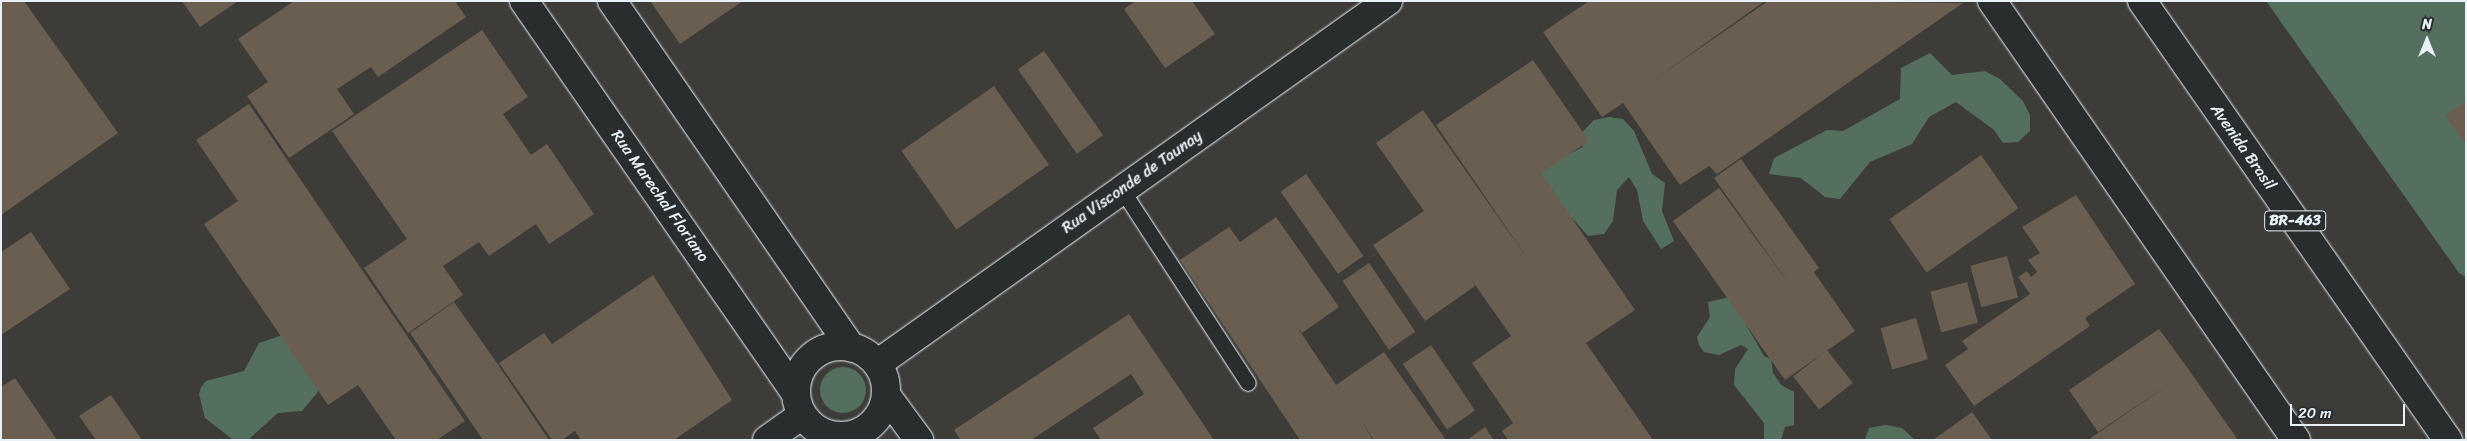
<!DOCTYPE html>
<style>
body{margin:0}
#map{position:relative;width:2467px;height:441px;overflow:hidden;background:#3d3c38;font-family:Sriracha,sans-serif}
div>[style]{position:absolute}
.green>*{inset:0;background:#546f5e}
.round{border-radius:50%}
.building>*{inset:0;background:#6a5e51;transform-origin:0 0}
.roads{filter:drop-shadow(0 0 1px #e8f1f8) drop-shadow(0 0 1px #e8f1f8)}
.lane>*{height:15px;margin:-7.5px;padding:0 7.5px;transform-origin:7.5px;border-radius:7.5px;background:#2a2d2e}
.street>*{height:28px;margin:-14px;padding:0 14px;transform-origin:14px;border-radius:14px;background:#2a2d2e}
.secondary>*{height:28px;margin:-14px;padding:0 14px;transform-origin:14px;border-radius:14px;background:#2a2d2e}
.secondary>.ring{margin:-14px;padding:0;box-sizing:content-box;background:none;border:28px solid #2a2d2e;border-radius:50%}
.primary>*{height:28px;margin:-14px;padding:0 14px;transform-origin:14px;border-radius:14px;background:#2a2d2e}
span{translate:-50% -50%;white-space:nowrap;text-align:center;line-height:1.15;-webkit-text-stroke:5px #2a2d2e;paint-order:stroke}
.shield-label span{padding:1px 4px;background:#2a2d2e;border:1px solid;border-radius:4px;-webkit-text-stroke-width:0}
.shield-label{font-size:15px;color:#e8f1f8;font-weight:700}
.street-label{font-size:16px;color:#e8f1f8}
.frame{position:absolute;inset:0;border:2px solid #e8f1f8;pointer-events:none}
.north{position:absolute;left:2402px;top:15px;width:50px;height:50px;-webkit-text-stroke:4px #2a2d2e;paint-order:stroke;rotate:0deg;font-size:14px;font-weight:700;line-height:20px;text-align:center;color:#e8f1f8}
.north::after{content:'';display:block;margin:auto;width:18px;height:22px;background:#e8f1f8;clip-path:polygon(50% 0,100% 100%,50% 72%,0 100%)}
.scale{position:absolute;left:2290px;top:404px;width:115px;height:22px;box-sizing:border-box;border:2px solid #e8f1f8;border-top:0;padding-left:6px;font-size:15px;line-height:18px;white-space:nowrap;color:#e8f1f8;-webkit-text-stroke:4px #2a2d2e;paint-order:stroke}
</style>
<div id="map">
<div class="green">
<i style="clip-path:polygon(2266px 1px,2466px 1px,2466px 277px,2459px 273px)"></i>
<i style="clip-path:polygon(1930px 53px,1952px 75px,1985px 71px,2000px 79px,2023px 101px,2030px 115px,2030px 131px,2018px 142px,2003px 143px,1994px 130px,1956px 102px,1929px 117px,1912px 144px,1870px 162px,1840px 199px,1825px 197px,1801px 178px,1769px 174px,1774px 158px,1827px 130px,1843px 131px,1900px 99px,1901px 68px)"></i>
<i style="clip-path:polygon(1609px 117px,1623px 119px,1634px 131px,1652px 174px,1665px 183px,1662px 211px,1674px 241px,1661px 249px,1643px 221px,1637px 190px,1629px 177px,1617px 190px,1613px 221px,1604px 234px,1588px 236px,1541px 183px,1541px 168px,1583px 147px,1583px 131px,1594px 120px)"></i>
<i style="clip-path:polygon(1730px 297px,1764px 356px,1771px 359px,1773px 373px,1781px 385px,1794px 392px,1794px 425px,1785px 427px,1781px 440px,1764px 440px,1764px 423px,1734px 385px,1735px 369px,1748px 349px,1741px 345px,1719px 355px,1704px 352px,1699px 345px,1697px 337px,1710px 317px,1708px 302px)"></i>
<i style="clip-path:polygon(289px 333px,324px 378px,317px 393px,302px 411px,278px 413px,248px 440px,232px 439px,205px 418px,199px 394px,201px 387px,206px 381px,244px 371px,259px 343px)"></i>
<i class="round" style="left:820px;top:367px;width:46px;height:46px"></i>
<i style="clip-path:polygon(1885px 425px,1902px 428px,1915px 440px,1865px 440px,1869px 428px)"></i>
</div>
<div class="building">
<i style="clip-path:polygon(1px 1px,24px 1px,118px 133px,1px 215px)"></i>
<i style="clip-path:polygon(182px 1px,238px 1px,200px 27px)"></i>
<i style="clip-path:polygon(294px 1px,455px 1px,466px 17px,378px 77px,371px 67px,337px 89px,354px 114px,289px 158px,247px 96px,268px 82px,238px 39px)"></i>
<i style="clip-path:polygon(650px 1px,743px 1px,680px 44px)"></i>
<i style="clip-path:polygon(1136px 1px,1192px 1px,1215px 34px,1165px 68px,1124px 9px)"></i>
<i style="clip-path:polygon(1589px 1px,1765px 1px,1651px 82px,1768px 1px,1963px 3px,1717px 174px,1709px 166px,1680px 185px,1623px 103px,1602px 117px,1543px 32px)"></i>
<i style="clip-path:polygon(482px 30px,528px 97px,503px 114px,531px 155px,547px 144px,594px 214px,549px 244px,536px 224px,489px 256px,479px 242px,443px 266px,463px 295px,408px 333px,364px 268px,407px 239px,332px 131px)"></i>
<i style="left:1044px;top:51px;width:103px;height:32px;rotate:55deg"></i>
<i style="clip-path:polygon(1533px 60px,1589px 141px,1541px 173px,1635px 310px,1586px 343px,1653px 440px,1508px 440px,1502px 431px,1513px 423px,1472px 363px,1511px 336px,1471px 279px,1475px 286px,1425px 321px,1373px 245px,1424px 211px,1376px 143px,1423px 110px,1532px 265px,1436px 125px)"></i>
<i style="left:994px;top:86px;width:96px;height:113px;rotate:55deg"></i>
<i style="clip-path:polygon(2466px 101px,2466px 144px,2445px 116px)"></i>
<i style="clip-path:polygon(249px 104px,465px 421px,437px 440px,396px 440px,358px 385px,328px 405px,204px 224px,238px 201px,196px 140px)"></i>
<i style="left:1981px;top:155px;width:65px;height:112px;rotate:55deg"></i>
<i style="clip-path:polygon(1741px 159px,1819px 268px,1814px 272px,1855px 331px,1785px 380px,1673px 221px,1719px 188px,1792px 288px,1714px 178px)"></i>
<i style="left:1306px;top:174px;width:100px;height:31px;rotate:55deg"></i>
<i style="clip-path:polygon(2076px 195px,2135px 284px,2085px 318px,2090px 326px,1974px 406px,1945px 365px,1968px 349px,1962px 341px,2030px 294px,2018px 277px,2027px 271px,2031px 277px,2037px 272px,2028px 260px,2040px 253px,2022px 227px)"></i>
<i style="clip-path:polygon(1276px 217px,1339px 307px,1302px 333px,1297px 327px,1336px 385px,1384px 352px,1446px 440px,1374px 440px,1361px 421px,1373px 440px,1300px 440px,1180px 260px,1229px 227px,1240px 242px)"></i>
<i style="clip-path:polygon(31px 232px,70px 289px,1px 335px,1px 252px)"></i>
<i style="left:2007px;top:256px;width:43px;height:38px;rotate:75deg"></i>
<i style="left:1369px;top:263px;width:83px;height:32px;rotate:56deg"></i>
<i style="clip-path:polygon(653px 275px,732px 400px,674px 440px,581px 440px,575px 431px,562px 440px,552px 440px,499px 363px,544px 333px,552px 344px)"></i>
<i style="left:1967px;top:282px;width:42px;height:38px;rotate:75deg"></i>
<i style="clip-path:polygon(454px 302px,499px 366px,549px 440px,483px 440px,410px 333px)"></i>
<i style="clip-path:polygon(1129px 314px,1214px 440px,1101px 440px,1093px 428px,1144px 394px,1131px 374px,1031px 440px,961px 440px,954px 430px)"></i>
<i style="left:1916px;top:318px;width:43px;height:37px;rotate:74deg"></i>
<i style="clip-path:polygon(2159px 329px,2189px 370px,2238px 440px,2088px 440px,2172px 382px,2098px 432px,2069px 390px)"></i>
<i style="left:1431px;top:345px;width:79px;height:34px;rotate:56deg"></i>
<i style="left:1827px;top:350px;width:42px;height:43px;rotate:52deg"></i>
<i style="clip-path:polygon(15px 378px,57px 440px,1px 440px,1px 387px)"></i>
<i style="clip-path:polygon(111px 395px,142px 440px,96px 440px,79px 416px)"></i>
<i style="clip-path:polygon(1972px 412px,1992px 440px,1933px 440px)"></i>
<i style="clip-path:polygon(1485px 427px,1494px 440px,1467px 440px)"></i>
</div>
<div class="roads">
<div class="lane">
<i style="left:1122px;top:190px;width:230px;rotate:56.9deg"></i>
</div>
<div class="street">
<i style="left:877px;top:364px;width:627px;rotate:-35.39deg"></i>
<i style="left:767px;top:440px;width:43px;rotate:-35.5deg"></i>
</div>
<div class="secondary">
<i style="left:524px;top:1px;width:476px;rotate:55.3deg"></i>
<i style="left:612px;top:1px;width:421px;rotate:55.4deg"></i>
<i class="ring" style="left:796px;top:346px;width:62px;height:62px"></i>
<i style="left:886px;top:395px;width:56px;rotate:53.7deg"></i>
</div>
<div class="primary">
<i style="left:1992px;top:1px;width:534px;rotate:55.3deg"></i>
<i style="left:2142px;top:1px;width:535px;rotate:55.12deg"></i>
</div>
</div>
<div class="shield-label">
<span style="left:2295px;top:221px">BR-463</span>
</div>
<div class="street-label">
<span style="left:2243px;top:147px;rotate:55deg">Avenida Brasil</span>
<span style="left:1132px;top:182px;rotate:-35deg">Rua Visconde de Taunay</span>
<span style="left:660px;top:196px;rotate:55deg">Rua Marechal Floriano</span>
</div>
<div class="frame"></div>
<div class="north">N</div>
<div class="scale">20 m</div>
</div>
